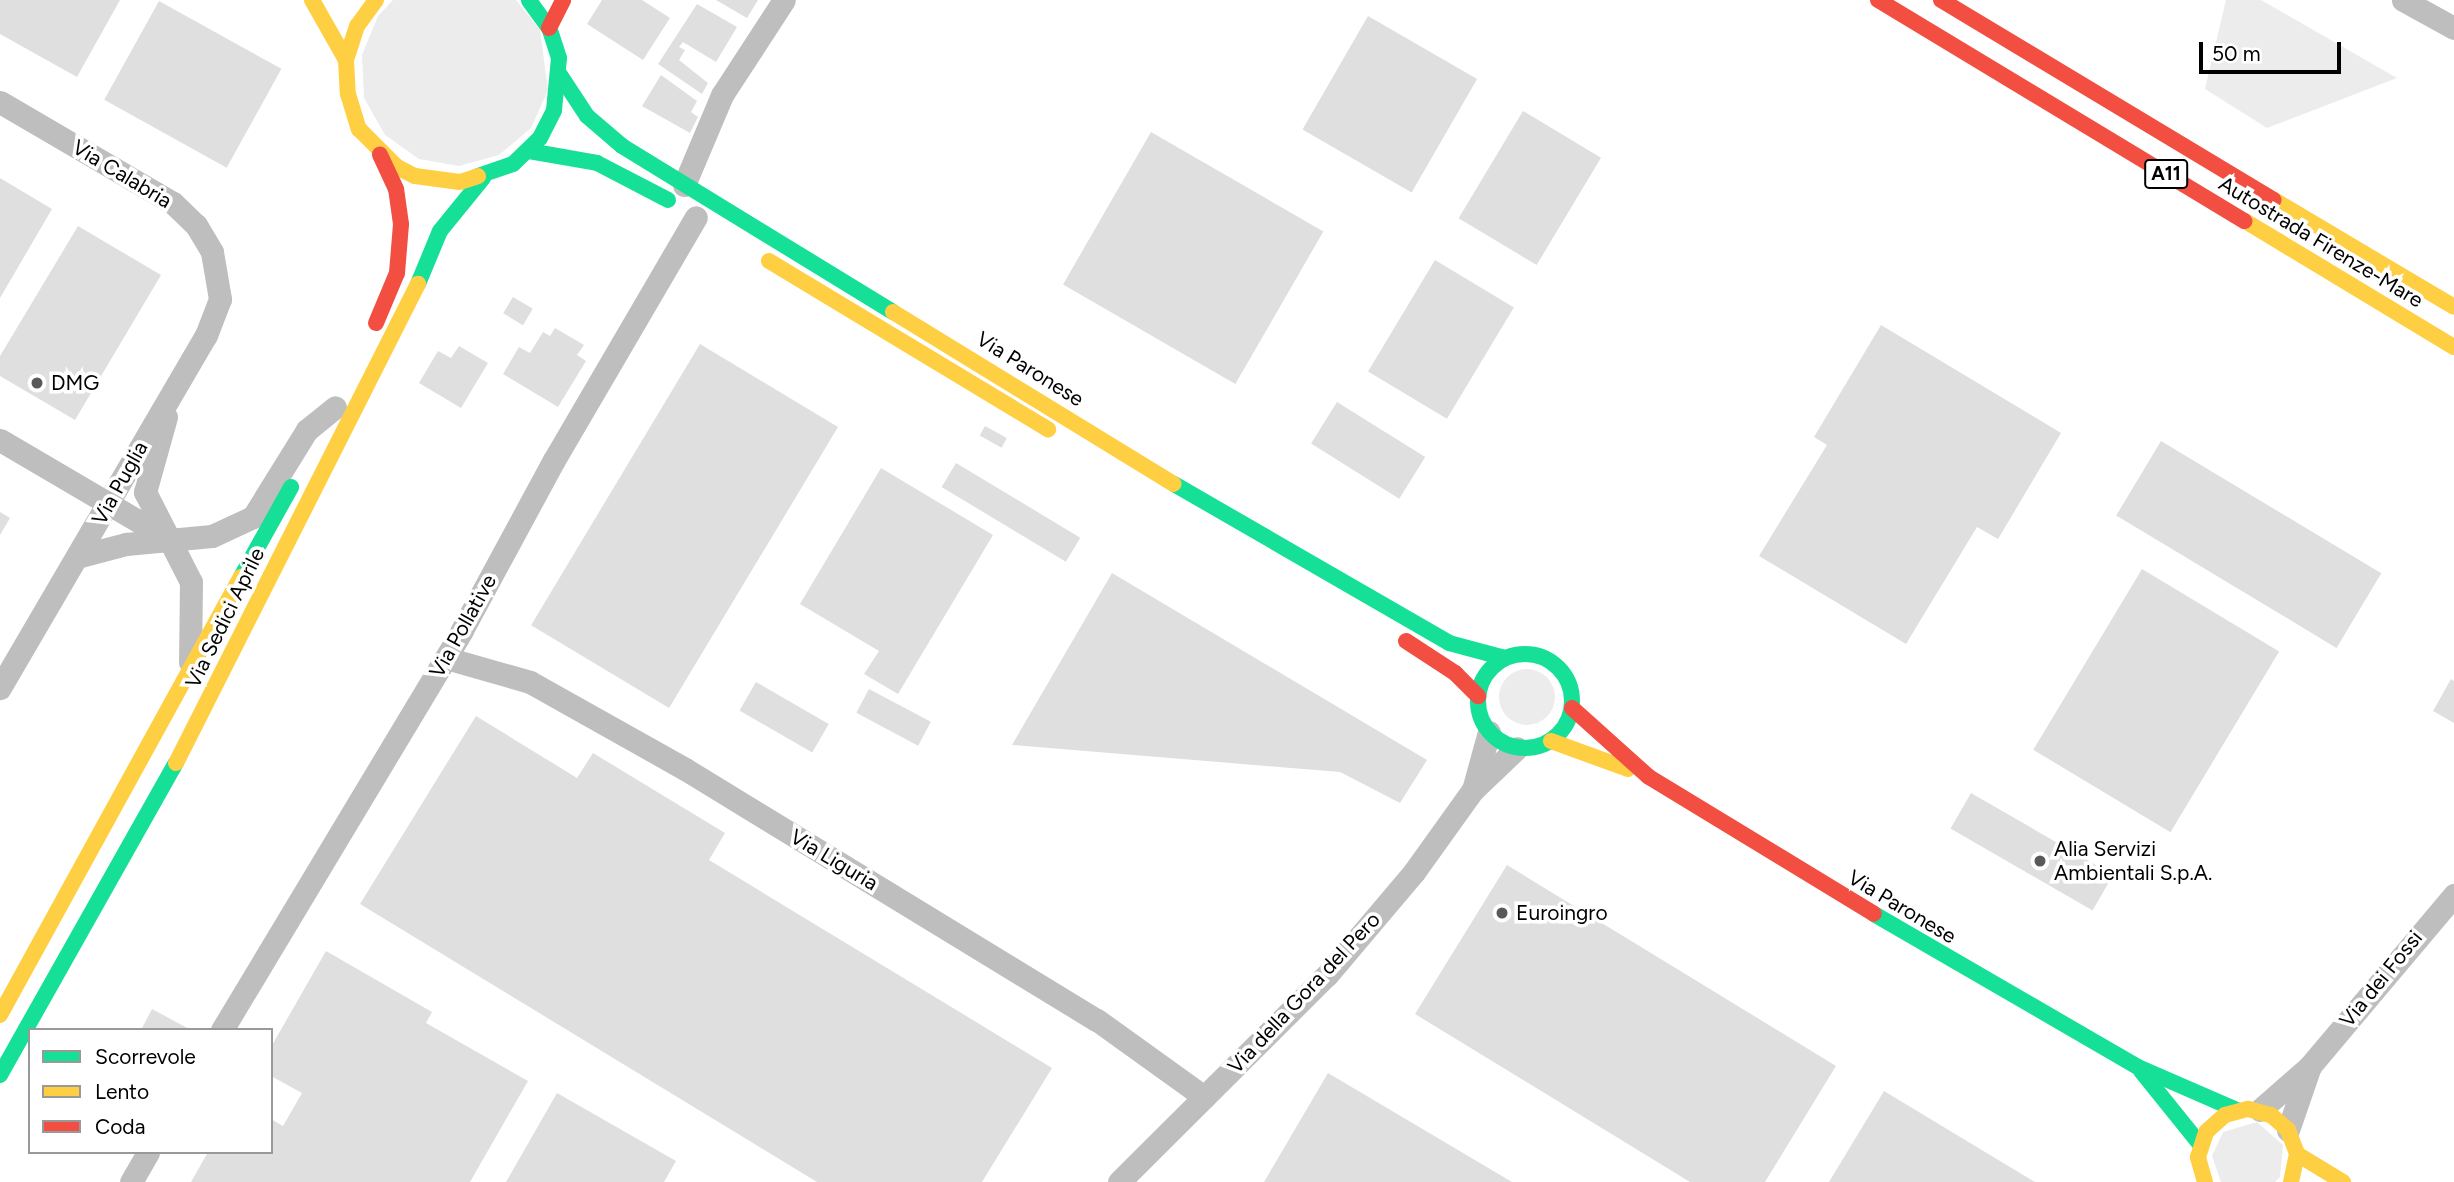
<!DOCTYPE html>
<style>
body{margin:0}
#map{position:relative;width:2454px;height:1182px;overflow:hidden;background:#fff;font-family:Figtree,sans-serif}
div>[style]{position:absolute}
.green>*{inset:0;background:#ececec}
.round{border-radius:50%}
.building>*{inset:0;background:#dfdfdf;transform-origin:0 0}
.street>*{height:23px;margin:-11.5px;padding:0 11.5px;transform-origin:11.5px;border-radius:11.5px;background:#bebebe}
.fast>*{height:16px;margin:-8px;padding:0 8px;transform-origin:8px;border-radius:8px;background:#16e098}
.fast>.ring{margin:-8px;padding:0;box-sizing:content-box;background:none;border:16px solid #16e098;border-radius:50%}
.slow>*{height:16px;margin:-8px;padding:0 8px;transform-origin:8px;border-radius:8px;background:#ffcf43}
.jam>*{height:16px;margin:-8px;padding:0 8px;transform-origin:8px;border-radius:8px;background:#f24e42}
.dots>*{width:19px;height:19px;translate:-50% -50%;box-sizing:border-box;border:4px solid #fff;border-radius:50%}
span{translate:-50% -50%;white-space:nowrap;text-align:center;line-height:1.15;-webkit-text-stroke:7px #fff;paint-order:stroke}
.shield-label span{padding:2px 5px;background:#fff;border:2px solid;border-radius:5px;-webkit-text-stroke-width:0}
.shield-label{font-size:19px;color:#000;font-weight:700}
.street-label{font-size:21px;color:#000}
.poi-label{font-size:21px;color:#000}
.left{translate:0 -50%;text-align:left}
.legend{position:absolute;left:28px;top:1028px;width:245px;height:126px;box-sizing:border-box;background:#fff;border:2px solid #999;margin:0;padding:9px 12px;list-style:none;font-size:21px;color:#000}
.legend li{display:flex;align-items:center;gap:14px;height:35px}
.legend b{width:35px;border:2px solid #999}
.scale{position:absolute;left:2199px;top:42px;width:142px;height:32px;box-sizing:border-box;border:4px solid #000;border-top:0;padding-left:9px;font-size:21px;line-height:24px;white-space:nowrap;color:#000;-webkit-text-stroke:5px #fff;paint-order:stroke}
</style>
<div id="map">
<div class="green">
<i style="clip-path:polygon(393px 0,516px 0,540px 30px,548px 90px,531px 128px,499px 155px,459px 166px,419px 159px,385px 135px,364px 98px,362px 55px,378px 16px)"></i>
<i style="clip-path:polygon(2226px 0,2261px 0,2397px 78px,2267px 128px,2205px 89px)"></i>
<i class="round" style="left:1499px;top:669px;width:56px;height:56px"></i>
<i style="clip-path:polygon(2257px 1122px,2283px 1145px,2280px 1177px,2275px 1182px,2221px 1182px,2212px 1156px,2223px 1132px)"></i>
</div>
<div class="building">
<i style="clip-path:polygon(0 0,120px 0,77px 77px,0 34px)"></i>
<i style="clip-path:polygon(602px 0,642px 0,670px 18px,643px 60px,587px 24px)"></i>
<i style="clip-path:polygon(716px 0,758px 0,747px 18px)"></i>
<i style="left:159px;top:1px;width:140px;height:113px;rotate:29deg"></i>
<i style="clip-path:polygon(697px 4px,737px 27px,716px 62px,683px 42px,679px 47px,685px 50px,679px 60px,708px 83px,702px 94px,658px 64px)"></i>
<i style="left:1368px;top:16px;width:126px;height:131px;rotate:30deg"></i>
<i style="clip-path:polygon(661px 75px,697px 101px,691px 112px,698px 117px,690px 133px,642px 106px)"></i>
<i style="left:1523px;top:111px;width:91px;height:125px;rotate:31deg"></i>
<i style="left:1151px;top:132px;width:199px;height:176px;rotate:30deg"></i>
<i style="clip-path:polygon(0 178px,52px 209px,0 298px)"></i>
<i style="clip-path:polygon(78px 226px,161px 275px,75px 420px,0 376px,0 356px)"></i>
<i style="left:1435px;top:260px;width:92px;height:130px;rotate:31deg"></i>
<i style="left:513px;top:297px;width:23px;height:19px;rotate:31deg"></i>
<i style="clip-path:polygon(1881px 325px,2061px 433px,1998px 539px,1977px 527px,1906px 644px,1759px 556px,1827px 445px,1814px 437px)"></i>
<i style="clip-path:polygon(555px 328px,584px 345px,577px 355px,586px 361px,558px 407px,503px 374px,519px 347px,530px 353px,543px 332px,550px 336px)"></i>
<i style="left:700px;top:344px;width:161px;height:328px;rotate:31deg"></i>
<i style="clip-path:polygon(459px 346px,488px 363px,461px 408px,419px 383px,438px 351px,451px 358px)"></i>
<i style="left:1337px;top:402px;width:104px;height:49px;rotate:32deg"></i>
<i style="left:985px;top:426px;width:25px;height:11px;rotate:29deg"></i>
<i style="left:2161px;top:441px;width:257px;height:87px;rotate:31deg"></i>
<i style="left:956px;top:463px;width:145px;height:28px;rotate:31deg"></i>
<i style="clip-path:polygon(881px 468px,993px 535px,898px 694px,864px 674px,879px 651px,800px 604px)"></i>
<i style="clip-path:polygon(0 512px,10px 518px,0 535px)"></i>
<i style="left:2142px;top:569px;width:160px;height:211px;rotate:31deg"></i>
<i style="clip-path:polygon(1112px 573px,1427px 760px,1400px 803px,1340px 772px,1012px 745px)"></i>
<i style="clip-path:polygon(2451px 679px,2454px 681px,2454px 723px,2433px 711px)"></i>
<i style="left:756px;top:682px;width:84px;height:33px;rotate:30deg"></i>
<i style="left:869px;top:689px;width:70px;height:27px;rotate:28deg"></i>
<i style="clip-path:polygon(476px 716px,577px 778px,593px 753px,725px 833px,709px 860px,1052px 1068px,982px 1182px,817px 1182px,360px 904px)"></i>
<i style="left:1971px;top:793px;width:164px;height:41px;rotate:30deg"></i>
<i style="clip-path:polygon(1507px 865px,1836px 1066px,1765px 1182px,1690px 1182px,1415px 1014px)"></i>
<i style="clip-path:polygon(326px 951px,432px 1012px,426px 1023px,528px 1081px,470px 1182px,191px 1182px,208px 1152px,271px 1152px,271px 1119px,283px 1126px,302px 1093px,271px 1076px,271px 1047px)"></i>
<i style="clip-path:polygon(152px 1009px,191px 1030px,141px 1030px)"></i>
<i style="clip-path:polygon(1328px 1073px,1512px 1182px,1264px 1182px)"></i>
<i style="clip-path:polygon(1884px 1091px,2035px 1182px,1829px 1182px)"></i>
<i style="clip-path:polygon(557px 1093px,676px 1161px,664px 1182px,506px 1182px)"></i>
</div>
<div class="street">
<i style="left:2403px;top:0;width:58px;rotate:28.8deg"></i>
<i style="left:0;top:102px;width:200px;rotate:30.3deg"></i>
<i style="left:173px;top:203px;width:32px;rotate:44deg"></i>
<i style="left:196px;top:225px;width:31px;rotate:59deg"></i>
<i style="left:212px;top:252px;width:48px;rotate:80.3deg"></i>
<i style="left:220px;top:299px;width:39px;rotate:111deg"></i>
<i style="left:206px;top:335px;width:409px;rotate:120.3deg"></i>
<i style="left:684px;top:185px;width:98px;rotate:-67.1deg"></i>
<i style="left:722px;top:95px;width:113px;rotate:-56.9deg"></i>
<i style="left:166px;top:417px;width:78px;rotate:105.6deg"></i>
<i style="left:145px;top:492px;width:101px;rotate:62.9deg"></i>
<i style="left:191px;top:582px;width:80px;rotate:90.7deg"></i>
<i style="left:0;top:440px;width:199px;rotate:30.4deg"></i>
<i style="left:80px;top:556px;width:48px;rotate:-14.6deg"></i>
<i style="left:126px;top:544px;width:86px;rotate:-5.3deg"></i>
<i style="left:212px;top:536px;width:45px;rotate:-24.9deg"></i>
<i style="left:253px;top:517px;width:102px;rotate:-58.2deg"></i>
<i style="left:307px;top:430px;width:36px;rotate:-39deg"></i>
<i style="left:446px;top:658px;width:87px;rotate:15.9deg"></i>
<i style="left:530px;top:682px;width:178px;rotate:29.3deg"></i>
<i style="left:685px;top:769px;width:482px;rotate:31.4deg"></i>
<i style="left:1097px;top:1020px;width:132px;rotate:35.7deg"></i>
<i style="left:1473px;top:790px;width:60px;rotate:-74.6deg"></i>
<i style="left:222px;top:1030px;width:466px;rotate:-59deg"></i>
<i style="left:462px;top:630px;width:193px;rotate:-61.6deg"></i>
<i style="left:554px;top:460px;width:281px;rotate:-59.7deg"></i>
<i style="left:2260px;top:1110px;width:67px;rotate:-41.3deg"></i>
<i style="left:2310px;top:1066px;width:224px;rotate:-49.9deg"></i>
<i style="left:2288px;top:1130px;width:65px;rotate:-71deg"></i>
<i style="left:131px;top:1182px;width:34px;rotate:-60deg"></i>
<i style="left:1119px;top:1182px;width:293px;rotate:-44.9deg"></i>
<i style="left:1327px;top:975px;width:135px;rotate:-49.8deg"></i>
<i style="left:1414px;top:872px;width:100px;rotate:-54.4deg"></i>
<i style="left:1472px;top:791px;width:62px;rotate:-43.7deg"></i>
</div>
<div class="fast">
<i style="left:560px;top:75px;width:49px;rotate:56.6deg"></i>
<i style="left:587px;top:116px;width:46px;rotate:40.6deg"></i>
<i style="left:622px;top:146px;width:318px;rotate:31.5deg"></i>
<i style="left:529px;top:151px;width:69px;rotate:10deg"></i>
<i style="left:597px;top:163px;width:80px;rotate:27.5deg"></i>
<i style="left:478px;top:176px;width:37px;rotate:-19deg"></i>
<i style="left:513px;top:164px;width:37px;rotate:-44deg"></i>
<i style="left:540px;top:138px;width:31px;rotate:-63deg"></i>
<i style="left:554px;top:110px;width:52px;rotate:-84.5deg"></i>
<i style="left:559px;top:58px;width:32px;rotate:-108deg"></i>
<i style="left:549px;top:28px;width:34px;rotate:-126deg"></i>
<i style="left:418px;top:284px;width:57px;rotate:-67.5deg"></i>
<i style="left:440px;top:231px;width:68px;rotate:-50.9deg"></i>
<i style="left:1174px;top:484px;width:318px;rotate:30deg"></i>
<i style="left:1449px;top:643px;width:58px;rotate:15deg"></i>
<i style="left:241px;top:577px;width:103px;rotate:-60.9deg"></i>
<i class="ring" style="left:1478px;top:654px;width:78px;height:78px"></i>
<i style="left:1874px;top:914px;width:305px;rotate:30.1deg"></i>
<i style="left:2138px;top:1067px;width:108px;rotate:23.5deg"></i>
<i style="left:2141px;top:1071px;width:94px;rotate:51.1deg"></i>
<i style="left:0;top:1075px;width:358px;rotate:-60.6deg"></i>
</div>
<div class="slow">
<i style="left:312px;top:0;width:69px;rotate:60.5deg"></i>
<i style="left:376px;top:0;width:32px;rotate:126deg"></i>
<i style="left:357px;top:26px;width:36px;rotate:108deg"></i>
<i style="left:346px;top:60px;width:34px;rotate:87deg"></i>
<i style="left:348px;top:94px;width:37px;rotate:73deg"></i>
<i style="left:359px;top:129px;width:54px;rotate:45deg"></i>
<i style="left:397px;top:167px;width:20px;rotate:27deg"></i>
<i style="left:415px;top:176px;width:45px;rotate:7.6deg"></i>
<i style="left:460px;top:182px;width:19px;rotate:-18deg"></i>
<i style="left:2274px;top:200px;width:209px;rotate:30.7deg"></i>
<i style="left:2245px;top:221px;width:244px;rotate:31.1deg"></i>
<i style="left:769px;top:261px;width:326px;rotate:31.1deg"></i>
<i style="left:893px;top:312px;width:329px;rotate:31.5deg"></i>
<i style="left:1551px;top:741px;width:82px;rotate:20deg"></i>
<i style="left:176px;top:763px;width:537px;rotate:-63.2deg"></i>
<i style="left:0;top:1015px;width:500px;rotate:-61.2deg"></i>
<i style="left:2297px;top:1154px;width:54px;rotate:31.3deg"></i>
<i style="left:2205px;top:1182px;width:26px;rotate:-106deg"></i>
<i style="left:2198px;top:1157px;width:26px;rotate:-72deg"></i>
<i style="left:2206px;top:1132px;width:25px;rotate:-42deg"></i>
<i style="left:2225px;top:1115px;width:24px;rotate:-15deg"></i>
<i style="left:2248px;top:1109px;width:24px;rotate:15deg"></i>
<i style="left:2271px;top:1115px;width:23px;rotate:41deg"></i>
<i style="left:2288px;top:1130px;width:26px;rotate:69deg"></i>
<i style="left:2297px;top:1154px;width:29px;rotate:102deg"></i>
</div>
<div class="jam">
<i style="left:1878px;top:0;width:428px;rotate:31.1deg"></i>
<i style="left:1941px;top:0;width:388px;rotate:31deg"></i>
<i style="left:549px;top:28px;width:31px;rotate:-63deg"></i>
<i style="left:376px;top:323px;width:54px;rotate:-67.2deg"></i>
<i style="left:397px;top:273px;width:49px;rotate:-85.3deg"></i>
<i style="left:401px;top:224px;width:35px;rotate:-98deg"></i>
<i style="left:396px;top:189px;width:38px;rotate:-115deg"></i>
<i style="left:1406px;top:641px;width:59px;rotate:33.1deg"></i>
<i style="left:1455px;top:673px;width:33px;rotate:45deg"></i>
<i style="left:1572px;top:708px;width:103px;rotate:41.9deg"></i>
<i style="left:1649px;top:777px;width:263px;rotate:31.3deg"></i>
</div>
<div class="dots">
<i style="left:37px;top:383px;background:#595959"></i>
<i style="left:2040px;top:861px;background:#595959"></i>
<i style="left:1502px;top:913px;background:#595959"></i>
</div>
<div class="shield-label">
<span style="left:2166px;top:174px">A11</span>
</div>
<div class="street-label">
<span style="left:122px;top:174px;rotate:31deg">Via Calabria</span>
<span style="left:2321px;top:242px;rotate:31deg">Autostrada Firenze-Mare</span>
<span style="left:1030px;top:369px;rotate:32deg">Via Paronese</span>
<span style="left:120px;top:483px;rotate:-61deg">Via Puglia</span>
<span style="left:225px;top:618px;rotate:-64deg">Via Sedici Aprile</span>
<span style="left:463px;top:626px;rotate:-61deg">Via Pollative</span>
<span style="left:834px;top:860px;rotate:31deg">Via Liguria</span>
<span style="left:1902px;top:907px;rotate:31deg">Via Paronese</span>
<span style="left:2381px;top:979px;rotate:-51deg">Via dei Fossi</span>
<span style="left:1304px;top:993px;rotate:-47deg">Via della Gora del Pero</span>
</div>
<div class="poi-label">
<span class="left" style="left:51px;top:383px">DMG</span>
<span class="left" style="left:2054px;top:861px">Alia Servizi<br>Ambientali S.p.A.</span>
<span class="left" style="left:1516px;top:913px">Euroingro</span>
</div>
<ul class="legend">
<li><b style="height:9px;background:#16e098"></b>Scorrevole</li>
<li><b style="height:9px;background:#ffcf43"></b>Lento</li>
<li><b style="height:9px;background:#f24e42"></b>Coda</li>
</ul>
<div class="scale">50 m</div>
</div>
